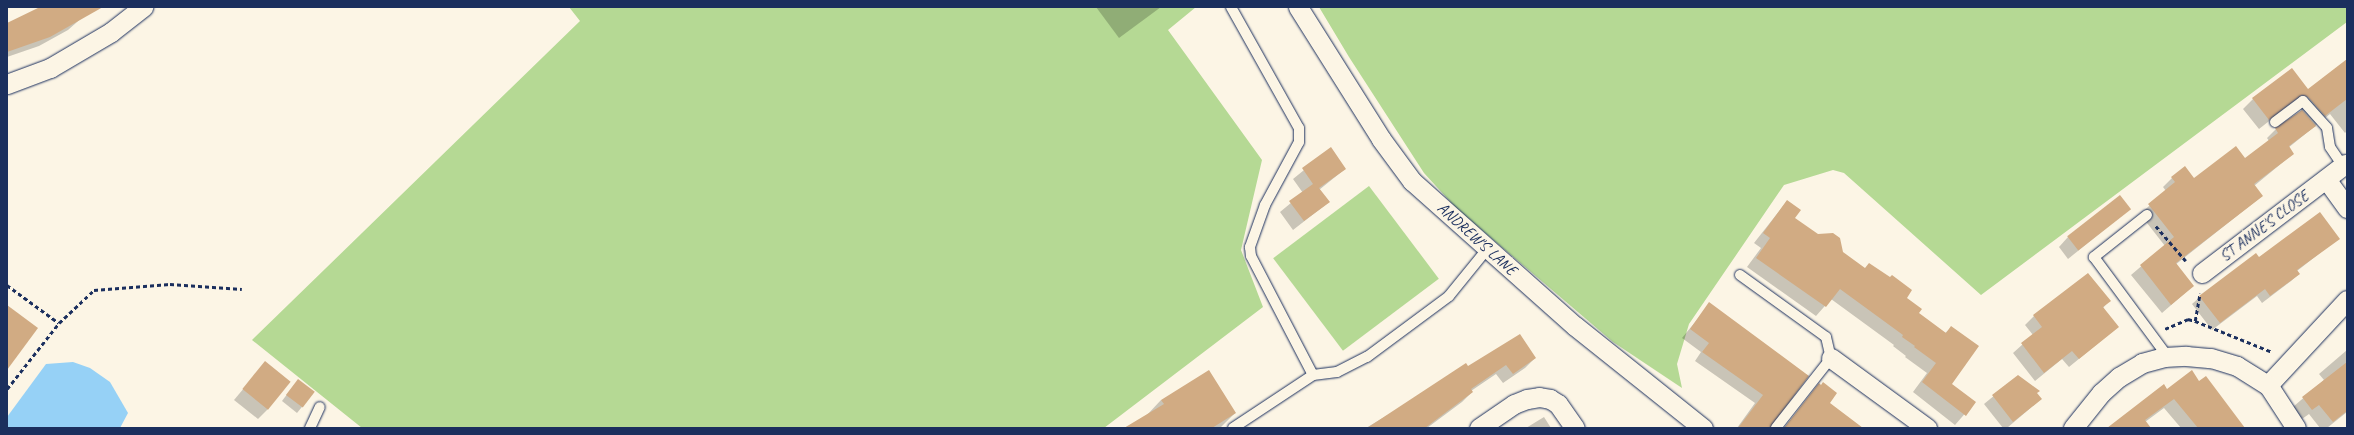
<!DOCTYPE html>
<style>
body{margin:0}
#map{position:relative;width:2354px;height:435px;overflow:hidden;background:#fcf5e5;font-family:Caveat,sans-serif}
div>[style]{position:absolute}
.green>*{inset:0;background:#b5d994;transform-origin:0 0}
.water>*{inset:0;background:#96d1f6}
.shadow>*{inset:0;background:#0003}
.building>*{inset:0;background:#d1ab83;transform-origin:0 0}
.path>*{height:2.5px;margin-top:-1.25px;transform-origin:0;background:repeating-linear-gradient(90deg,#1b2f5e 0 4px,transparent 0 7px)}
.roads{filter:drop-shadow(0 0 1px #1b2f5e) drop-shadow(0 0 1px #1b2f5e)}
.lane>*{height:10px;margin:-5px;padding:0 5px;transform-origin:5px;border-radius:5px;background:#fcf5e5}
.street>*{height:19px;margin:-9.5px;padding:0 9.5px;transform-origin:9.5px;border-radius:9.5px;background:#fcf5e5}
span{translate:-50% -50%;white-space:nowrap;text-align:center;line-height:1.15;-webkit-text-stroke:4px #fcf5e5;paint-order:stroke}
.street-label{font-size:16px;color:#1b2f5e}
.frame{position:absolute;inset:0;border:8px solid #1b2f5e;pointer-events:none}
</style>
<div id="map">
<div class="green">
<i style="clip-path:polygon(569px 7px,1196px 7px,1168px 30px,1262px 160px,1241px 250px,1263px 307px,1104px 428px,362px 428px,252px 340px,580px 21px)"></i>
<i style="clip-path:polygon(1319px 7px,2347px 7px,2347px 22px,1981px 295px,1844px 173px,1833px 170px,1784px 185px,1689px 324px,1677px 364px,1682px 388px,1613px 342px,1457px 209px,1424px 173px,1349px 57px)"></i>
<i style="left:1369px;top:186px;width:116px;height:120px;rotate:53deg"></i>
</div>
<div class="water">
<i style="clip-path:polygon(73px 362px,90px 368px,110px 382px,128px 413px,120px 428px,7px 428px,7px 417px,46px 364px)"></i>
</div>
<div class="shadow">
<i style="clip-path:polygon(42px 7px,94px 7px,68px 30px,39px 46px,7px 57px,7px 24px)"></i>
<i style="clip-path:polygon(1096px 7px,1161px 7px,1119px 38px)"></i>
<i style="clip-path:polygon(2347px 60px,2347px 131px,2345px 133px,2330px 114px,2288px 148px,2293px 154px,2254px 186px,2262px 196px,2175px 265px,2193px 286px,2162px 313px,2131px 275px,2165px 246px,2140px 214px,2166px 191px,2163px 187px,2172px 178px,2194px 180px,2245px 159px,2269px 141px,2267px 138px,2276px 129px,2302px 111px,2298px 106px,2291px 104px,2259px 129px,2243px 109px,2253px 99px,2308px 91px)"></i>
<i style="clip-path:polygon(1330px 149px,1345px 169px,1319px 190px,1329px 202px,1293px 230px,1280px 212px,1303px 193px,1293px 179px)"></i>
<i style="clip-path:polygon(1787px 201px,1794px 218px,1905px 298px,1917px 313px,1945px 333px,1951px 328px,1951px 384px,1975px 402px,1955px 425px,1913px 392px,1927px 373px,1905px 357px,1906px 356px,1893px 346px,1894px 345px,1831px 299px,1816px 316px,1747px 267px,1761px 248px,1754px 243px)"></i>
<i style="clip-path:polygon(2130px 209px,2068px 259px,2059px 247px,2068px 237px)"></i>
<i style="clip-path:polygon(2339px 238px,2297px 271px,2299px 274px,2291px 281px,2262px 303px,2257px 296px,2212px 330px,2192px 304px,2200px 297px,2259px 258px)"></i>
<i style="clip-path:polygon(2109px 301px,2103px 308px,2118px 327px,2069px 367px,2062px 359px,2035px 381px,2013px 353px,2033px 335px,2025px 325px,2034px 316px)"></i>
<i style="clip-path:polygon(1710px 304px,1808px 376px,1770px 424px,1770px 428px,1737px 428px,1755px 403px,1695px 361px,1701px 352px,1682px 338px)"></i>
<i style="clip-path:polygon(2347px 350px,2347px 412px,2327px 428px,2320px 428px,2309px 414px,2302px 419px,2293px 407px,2324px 380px,2319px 374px)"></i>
<i style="clip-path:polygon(1535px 358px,1525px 368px,1503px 383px,1496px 374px,1471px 391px,1472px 392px,1462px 402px,1427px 428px,1366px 428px,1468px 367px)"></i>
<i style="clip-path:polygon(265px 363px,268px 409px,258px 419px,234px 400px)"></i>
<i style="clip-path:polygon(2018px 376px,2041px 399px,2007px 428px,2003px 428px,1984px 404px)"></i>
<i style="clip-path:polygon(2199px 382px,2244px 428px,2181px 428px,2164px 408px,2145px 422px,2150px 428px,2109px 428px,2167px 390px)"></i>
<i style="clip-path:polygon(294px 385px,314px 392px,297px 413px,282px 401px)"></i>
<i style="clip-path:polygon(1820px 385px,1829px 403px,1862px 428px,1784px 428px)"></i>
<i style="clip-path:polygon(1161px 400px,1235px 413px,1220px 428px,1126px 428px,1146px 416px)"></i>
<i style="clip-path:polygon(1544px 417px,1551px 428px,1526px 428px)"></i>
</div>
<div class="building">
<i style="clip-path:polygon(40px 7px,103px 7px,50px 37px,7px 52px,7px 23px)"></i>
<i style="clip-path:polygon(2347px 59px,2347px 99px,2325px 116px,2308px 97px,2302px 95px,2269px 120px,2252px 98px,2292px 68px,2308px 89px)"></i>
<i style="clip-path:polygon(2302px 110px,2316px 126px,2289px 146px,2294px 154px,2254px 184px,2263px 196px,2176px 263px,2194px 286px,2171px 305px,2140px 265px,2174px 237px,2148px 204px,2175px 182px,2171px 177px,2185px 166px,2194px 178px,2236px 146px,2245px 158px,2278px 133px,2275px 128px)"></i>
<i style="clip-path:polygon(1331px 147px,1346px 169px,1319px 188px,1330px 202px,1304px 221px,1289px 201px,1313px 184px,1302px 168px)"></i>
<i style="left:2120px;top:195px;width:18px;height:67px;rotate:52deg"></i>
<i style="clip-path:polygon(1787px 200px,1801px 210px,1795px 218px,1818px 234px,1833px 233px,1840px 238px,1843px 252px,1865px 268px,1869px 263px,1890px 277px,1892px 275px,1912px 290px,1907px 298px,1922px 309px,1919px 313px,1946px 333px,1951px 326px,1979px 346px,1952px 384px,1976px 402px,1966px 416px,1922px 382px,1936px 363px,1914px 347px,1915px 346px,1902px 337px,1903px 335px,1840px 289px,1826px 307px,1756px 258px,1770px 238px,1763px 233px)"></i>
<i style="clip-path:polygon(2320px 212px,2340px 239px,2297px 270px,2300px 274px,2270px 296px,2265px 289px,2220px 323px,2199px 296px,2256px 253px,2259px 257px)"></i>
<i style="clip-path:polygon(2088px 273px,2111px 301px,2103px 307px,2119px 327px,2079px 359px,2072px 351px,2044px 373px,2021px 343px,2042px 327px,2033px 315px)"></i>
<i style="clip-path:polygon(1709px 302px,1809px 376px,1770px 428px,1738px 428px,1763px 395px,1702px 352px,1709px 343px,1690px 329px)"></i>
<i style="clip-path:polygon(7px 305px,38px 328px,7px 370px)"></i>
<i style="clip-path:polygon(1520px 334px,1536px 358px,1513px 374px,1506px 365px,1471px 389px,1473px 392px,1425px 428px,1367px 428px,1466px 363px,1468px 366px)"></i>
<i style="left:265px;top:361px;width:33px;height:36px;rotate:39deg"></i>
<i style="clip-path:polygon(2347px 362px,2347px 411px,2333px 422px,2319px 405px,2312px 410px,2302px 397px)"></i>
<i style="clip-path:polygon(1209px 370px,1236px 413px,1212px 428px,1124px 428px,1164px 404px,1161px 400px)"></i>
<i style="clip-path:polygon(2192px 370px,2199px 381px,2206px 376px,2245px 428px,2198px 428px,2174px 399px,2145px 420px,2151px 428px,2107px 428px,2164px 384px,2167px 389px)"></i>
<i style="clip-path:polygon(2018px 375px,2040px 391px,2037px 393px,2042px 399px,2013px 422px,1992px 395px)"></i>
<i style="left:298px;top:379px;width:21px;height:20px;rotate:37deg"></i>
<i style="clip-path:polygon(1823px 382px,1837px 393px,1830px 403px,1863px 428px,1784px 428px,1819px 383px,1821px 385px)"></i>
</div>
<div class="path">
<i style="left:2156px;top:226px;width:46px;rotate:49.4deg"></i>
<i style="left:7px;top:285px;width:64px;rotate:36.2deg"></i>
<i style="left:2195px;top:321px;width:83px;rotate:21.9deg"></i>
<i style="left:2165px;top:329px;width:25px;rotate:-23deg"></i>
<i style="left:2188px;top:319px;width:7px;rotate:16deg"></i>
<i style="left:2195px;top:321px;width:28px;rotate:-80deg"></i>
<i style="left:7px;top:389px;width:84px;rotate:-51.8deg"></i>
<i style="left:59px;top:323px;width:48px;rotate:-43.3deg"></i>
<i style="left:94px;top:290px;width:76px;rotate:-4.5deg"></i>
<i style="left:170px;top:284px;width:72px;rotate:4deg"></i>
</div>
<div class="roads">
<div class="lane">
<i style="left:1231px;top:7px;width:139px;rotate:60.7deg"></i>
<i style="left:1299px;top:128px;width:14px;rotate:90deg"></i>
<i style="left:1299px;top:142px;width:72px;rotate:118.4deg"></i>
<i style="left:1265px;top:205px;width:45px;rotate:109.7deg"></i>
<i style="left:1250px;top:247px;width:9px;rotate:84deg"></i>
<i style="left:1251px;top:256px;width:134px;rotate:62.5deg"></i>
<i style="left:1313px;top:375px;width:24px;rotate:-7deg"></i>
<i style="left:1337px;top:372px;width:34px;rotate:-27deg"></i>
<i style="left:1367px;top:357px;width:102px;rotate:-36.6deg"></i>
<i style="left:1449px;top:296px;width:62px;rotate:-50.9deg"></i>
<i style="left:2275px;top:122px;width:35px;rotate:-37deg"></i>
<i style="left:2303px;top:101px;width:36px;rotate:48deg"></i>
<i style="left:2327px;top:128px;width:19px;rotate:81deg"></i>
<i style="left:2330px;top:147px;width:23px;rotate:56deg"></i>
<i style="left:2147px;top:215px;width:68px;rotate:141.6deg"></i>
<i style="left:2094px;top:257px;width:124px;rotate:53.5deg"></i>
<i style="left:1740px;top:275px;width:106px;rotate:35.8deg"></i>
<i style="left:1826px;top:337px;width:22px;rotate:77deg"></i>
<i style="left:1831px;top:358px;width:89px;rotate:128.2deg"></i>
<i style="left:310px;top:428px;width:23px;rotate:-65deg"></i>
<i style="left:1233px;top:428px;width:96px;rotate:-33.5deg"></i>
</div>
<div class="street">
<i style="left:1298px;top:7px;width:156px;rotate:57.8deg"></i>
<i style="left:1381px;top:139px;width:52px;rotate:53.6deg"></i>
<i style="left:1412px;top:181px;width:218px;rotate:41.7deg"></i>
<i style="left:1575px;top:326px;width:164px;rotate:38.6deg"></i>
<i style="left:7px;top:84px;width:46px;rotate:-20.4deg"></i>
<i style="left:50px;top:68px;width:71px;rotate:-30.5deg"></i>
<i style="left:111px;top:32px;width:41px;rotate:-38deg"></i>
<i style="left:2326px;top:179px;width:36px;rotate:54deg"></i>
<i style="left:2202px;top:273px;width:180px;rotate:-37.3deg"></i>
<i style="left:1831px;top:358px;width:119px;rotate:36.1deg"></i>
<i style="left:2268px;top:385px;width:116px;rotate:-47.1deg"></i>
<i style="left:1479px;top:428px;width:42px;rotate:-34.4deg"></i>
<i style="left:1514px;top:404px;width:14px;rotate:-21deg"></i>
<i style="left:1527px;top:399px;width:12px;rotate:-9deg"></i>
<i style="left:1539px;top:397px;width:11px;rotate:10deg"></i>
<i style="left:1550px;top:399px;width:9px;rotate:32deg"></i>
<i style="left:1558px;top:404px;width:29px;rotate:55deg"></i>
<i style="left:2073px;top:428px;width:45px;rotate:-51.3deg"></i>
<i style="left:2101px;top:393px;width:24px;rotate:-42deg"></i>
<i style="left:2119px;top:377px;width:27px;rotate:-31deg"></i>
<i style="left:2142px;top:363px;width:23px;rotate:-15deg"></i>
<i style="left:2164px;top:357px;width:22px;rotate:-3deg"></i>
<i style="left:2186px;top:356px;width:25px;rotate:5deg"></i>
<i style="left:2211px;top:358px;width:27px;rotate:17deg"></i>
<i style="left:2237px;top:366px;width:36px;rotate:32deg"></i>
<i style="left:2268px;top:385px;width:51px;rotate:56.9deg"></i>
</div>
</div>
<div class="street-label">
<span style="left:2264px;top:226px;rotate:-37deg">ST ANNE'S CLOSE</span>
<span style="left:1477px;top:239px;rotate:42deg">ANDREW'S LANE</span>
</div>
<div class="frame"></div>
</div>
